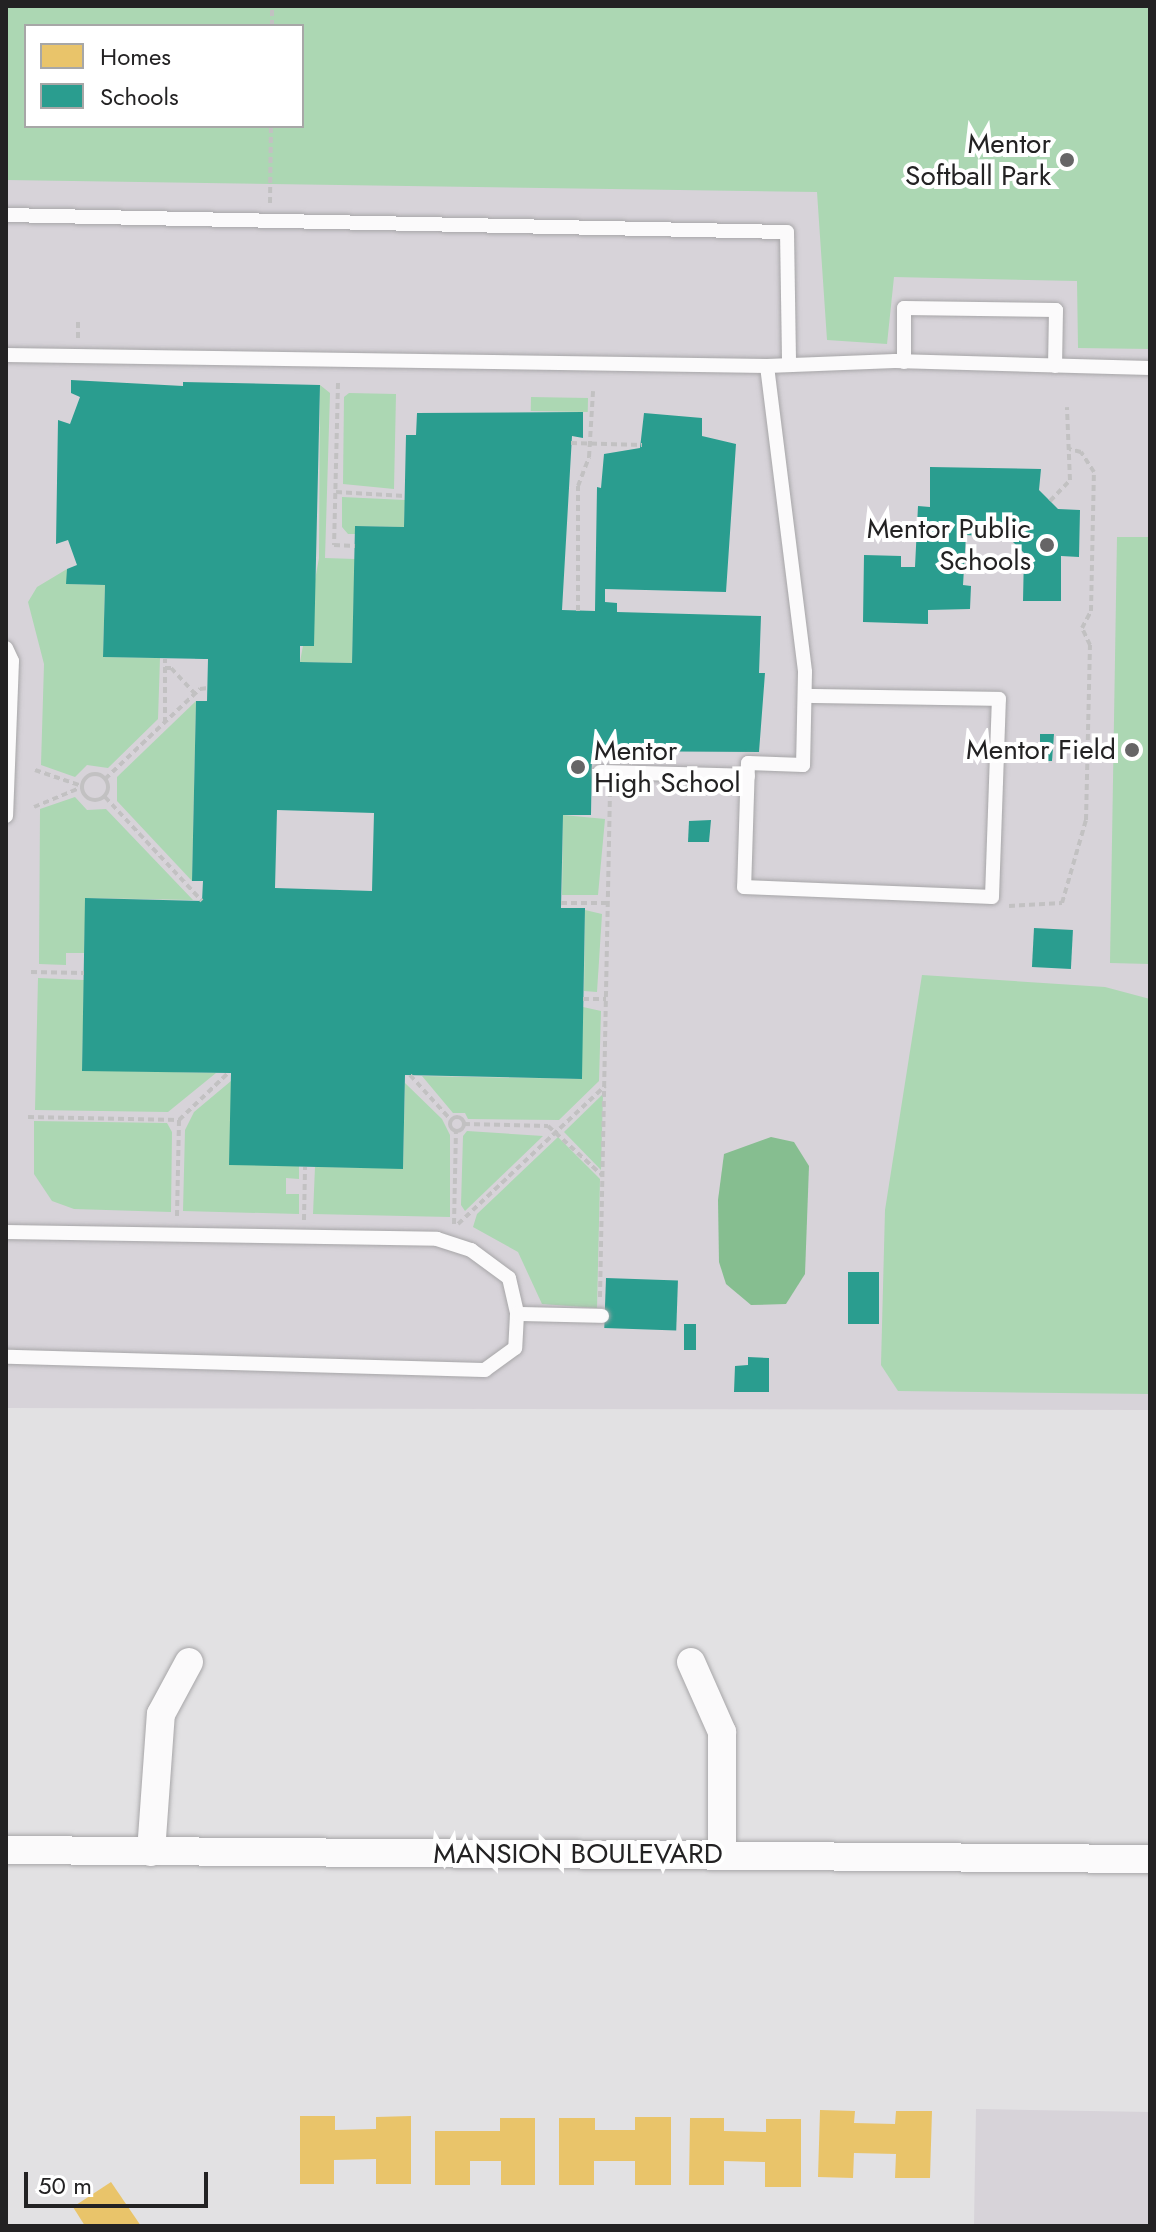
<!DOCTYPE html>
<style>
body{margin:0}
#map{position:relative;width:1156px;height:2232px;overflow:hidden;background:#e2e1e3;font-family:Jost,sans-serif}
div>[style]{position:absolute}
.built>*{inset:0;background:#d7d3d9;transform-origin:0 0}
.green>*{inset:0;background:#acd7b3;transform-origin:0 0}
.water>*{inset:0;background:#86be90}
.homes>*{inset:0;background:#e9c46a}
.schools>*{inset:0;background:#2a9d8f;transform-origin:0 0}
.path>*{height:4px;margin-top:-2px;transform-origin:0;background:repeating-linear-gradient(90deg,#c2c1c2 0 6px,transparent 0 10px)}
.path>.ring{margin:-2px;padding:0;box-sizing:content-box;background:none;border:4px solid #c2c1c2;border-radius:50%}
.roads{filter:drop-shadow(0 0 2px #a7a6a8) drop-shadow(0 0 2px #a7a6a8)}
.service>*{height:14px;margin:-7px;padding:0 7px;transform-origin:7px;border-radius:7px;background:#fbfafb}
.minor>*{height:28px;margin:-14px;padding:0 14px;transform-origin:14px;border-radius:14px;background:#fbfafb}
.dots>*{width:22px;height:22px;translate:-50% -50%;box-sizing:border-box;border:4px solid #fff;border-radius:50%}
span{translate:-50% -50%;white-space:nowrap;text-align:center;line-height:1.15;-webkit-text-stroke:8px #fff;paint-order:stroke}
.poi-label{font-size:28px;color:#232223}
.right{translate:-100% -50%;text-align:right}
.left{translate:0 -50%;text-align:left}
.street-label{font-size:28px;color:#232223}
.frame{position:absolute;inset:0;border:8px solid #232223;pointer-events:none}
.legend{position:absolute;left:24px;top:24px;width:280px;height:104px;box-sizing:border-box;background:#fff;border:2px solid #a7a7a7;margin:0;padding:10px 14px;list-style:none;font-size:24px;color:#232223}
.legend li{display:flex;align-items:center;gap:16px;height:40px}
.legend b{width:40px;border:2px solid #a7a7a7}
.scale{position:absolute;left:24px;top:2172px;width:184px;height:36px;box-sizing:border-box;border:4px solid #232223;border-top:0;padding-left:10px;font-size:24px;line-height:28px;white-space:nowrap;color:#232223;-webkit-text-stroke:6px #fff;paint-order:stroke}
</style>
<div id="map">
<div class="built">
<i style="clip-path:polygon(evenodd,6px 6px,1150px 6px,1150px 1410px,6px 1408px,6px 6px,26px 26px,302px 26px,302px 126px,26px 126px,26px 26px)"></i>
<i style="left:976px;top:2109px;width:174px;height:117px;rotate:1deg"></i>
</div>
<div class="green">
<i style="clip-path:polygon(evenodd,6px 6px,1150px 6px,1150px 349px,1078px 348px,1077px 281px,894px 277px,887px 344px,827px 340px,817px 192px,6px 180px,6px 6px,302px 26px,302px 126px,26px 126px,26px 26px,302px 26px)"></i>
<i style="clip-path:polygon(320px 385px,330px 393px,325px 558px,355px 559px,352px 663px,300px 662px,319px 558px)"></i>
<i style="clip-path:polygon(349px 393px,396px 394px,394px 489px,343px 484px,344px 397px)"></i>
<i style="left:531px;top:397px;width:57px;height:14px;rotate:1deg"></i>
<i style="clip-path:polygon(342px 497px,405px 500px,404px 527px,356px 526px,355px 534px,348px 534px,342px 527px)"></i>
<i style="clip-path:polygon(1117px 537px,1150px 537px,1150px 964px,1110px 963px)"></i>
<i style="clip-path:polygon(67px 569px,67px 584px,105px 585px,103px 657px,160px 658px,158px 719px,108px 768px,87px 765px,75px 777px,41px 765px,44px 664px,28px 602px,37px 587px)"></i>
<i style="clip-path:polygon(196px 701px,192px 881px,117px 801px,117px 777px)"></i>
<i style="clip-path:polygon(75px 797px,87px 810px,106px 809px,193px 900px,86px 898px,84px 953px,66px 953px,66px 965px,39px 964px,40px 809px)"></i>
<i style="clip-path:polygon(563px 815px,605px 819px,598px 895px,562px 895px)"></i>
<i style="clip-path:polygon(585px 910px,602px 914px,597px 992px,584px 991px)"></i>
<i style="clip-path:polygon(922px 975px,1105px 987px,1150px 999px,1150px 1394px,898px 1391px,881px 1365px,885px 1210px)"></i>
<i style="clip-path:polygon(38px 978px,84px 980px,82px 1070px,216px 1073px,168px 1112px,35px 1110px)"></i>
<i style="clip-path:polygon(583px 1007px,601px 1011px,599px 1081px,559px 1120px,468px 1119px,465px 1113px,453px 1113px,422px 1076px,581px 1079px)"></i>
<i style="clip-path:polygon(231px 1081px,299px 1166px,299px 1179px,286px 1178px,286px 1194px,299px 1194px,299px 1214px,183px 1211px,185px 1130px,194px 1112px)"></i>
<i style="clip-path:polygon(405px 1083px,442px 1119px,450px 1135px,450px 1217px,313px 1214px,315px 1167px,403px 1168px)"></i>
<i style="clip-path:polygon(603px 1094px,601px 1170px,564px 1132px)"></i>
<i style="clip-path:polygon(34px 1121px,167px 1123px,172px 1132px,171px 1212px,74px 1209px,52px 1201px,34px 1174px)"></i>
<i style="clip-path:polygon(467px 1131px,543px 1136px,465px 1211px,461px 1205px,463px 1136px)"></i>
<i style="clip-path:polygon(558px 1137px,600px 1179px,597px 1308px,542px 1304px,518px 1252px,473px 1227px,477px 1214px)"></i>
</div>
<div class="water">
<i style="clip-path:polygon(771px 1137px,794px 1142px,809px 1166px,805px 1274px,786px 1304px,751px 1305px,726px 1284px,719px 1262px,718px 1200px,724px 1154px)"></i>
</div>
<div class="homes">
<i style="clip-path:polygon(820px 2110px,855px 2111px,854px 2123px,895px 2124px,896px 2111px,932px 2111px,930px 2178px,895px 2178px,896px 2154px,854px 2153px,853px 2178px,818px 2177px)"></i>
<i style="clip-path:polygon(300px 2116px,335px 2116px,335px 2130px,376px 2129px,376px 2117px,411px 2116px,411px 2184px,376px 2184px,376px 2159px,334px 2160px,334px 2184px,300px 2184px)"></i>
<i style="clip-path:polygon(635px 2117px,671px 2117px,671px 2185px,635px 2185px,635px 2161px,594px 2161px,594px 2185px,559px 2185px,559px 2118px,595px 2118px,595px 2130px,635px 2130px)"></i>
<i style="clip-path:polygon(500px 2118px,535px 2118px,535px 2185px,501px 2185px,501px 2161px,470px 2161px,470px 2185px,435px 2185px,435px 2131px,500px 2131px)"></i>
<i style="clip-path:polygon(690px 2118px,724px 2118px,724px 2131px,766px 2132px,766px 2119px,801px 2119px,801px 2187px,765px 2187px,765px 2162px,724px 2161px,724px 2185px,689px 2185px)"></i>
<i style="clip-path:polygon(111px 2182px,141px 2226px,85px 2226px,73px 2207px)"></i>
</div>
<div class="schools">
<i style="clip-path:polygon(evenodd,71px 380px,183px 386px,183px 382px,320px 385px,314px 646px,300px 646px,300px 662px,352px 663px,355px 526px,404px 527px,406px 435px,416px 435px,417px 413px,583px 412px,583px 438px,572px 436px,562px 610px,595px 611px,597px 487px,601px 488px,604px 454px,640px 448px,644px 413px,702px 418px,702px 436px,736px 444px,726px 592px,605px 589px,605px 602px,617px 603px,617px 612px,761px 616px,759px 673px,765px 673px,759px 752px,592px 751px,591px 815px,563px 815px,561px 908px,585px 908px,582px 1079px,405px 1075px,403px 1169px,229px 1165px,231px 1073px,82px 1071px,85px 898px,202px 901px,203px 881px,192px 881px,196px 701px,207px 701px,208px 659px,103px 657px,105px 585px,66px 584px,67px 569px,77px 565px,68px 540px,56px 544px,58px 420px,70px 424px,80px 397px,71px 393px,71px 380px,277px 810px,374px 813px,372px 891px,275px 888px,277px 810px)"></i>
<i style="clip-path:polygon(930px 467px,1041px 469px,1039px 490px,1058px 509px,1080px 510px,1079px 557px,1061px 556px,1061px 601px,1023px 601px,1024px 553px,994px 523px,981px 523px,982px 536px,966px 535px,963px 585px,971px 586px,970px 609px,928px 610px,928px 624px,863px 622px,864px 555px,901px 556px,901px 567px,915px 567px,918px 506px,930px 507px)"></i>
<i style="clip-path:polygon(1040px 734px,1054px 734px,1052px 761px,1040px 761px)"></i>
<i style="clip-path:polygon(711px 820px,709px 842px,688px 842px,689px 821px)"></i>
<i style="left:1034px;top:928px;width:39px;height:39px;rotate:3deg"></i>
<i style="left:848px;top:1272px;width:31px;height:52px"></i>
<i style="left:606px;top:1278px;width:72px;height:50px;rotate:2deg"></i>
<i style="left:684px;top:1324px;width:12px;height:26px"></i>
<i style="clip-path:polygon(748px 1357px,769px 1358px,769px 1392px,734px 1392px,735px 1366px,748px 1365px)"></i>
</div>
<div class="path">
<i style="left:272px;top:26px;width:20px;rotate:-90deg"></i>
<i style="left:270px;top:203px;width:77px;rotate:-89.3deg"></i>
<i style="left:78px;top:322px;width:17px;rotate:90deg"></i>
<i style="left:338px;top:383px;width:162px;rotate:91.4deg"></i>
<i style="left:334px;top:545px;width:21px;rotate:3deg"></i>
<i style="left:571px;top:443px;width:71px;rotate:1.6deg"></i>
<i style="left:336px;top:492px;width:69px;rotate:3.3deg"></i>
<i style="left:1050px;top:501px;width:29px;rotate:-46deg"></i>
<i style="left:1070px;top:480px;width:73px;rotate:-92.4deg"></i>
<i style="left:578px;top:611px;width:125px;rotate:-90deg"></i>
<i style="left:578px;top:486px;width:31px;rotate:-69deg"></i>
<i style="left:589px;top:457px;width:66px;rotate:-86.5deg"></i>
<i style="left:165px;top:668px;width:6px"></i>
<i style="left:171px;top:668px;width:35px;rotate:47deg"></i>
<i style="left:165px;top:723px;width:64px;rotate:-90deg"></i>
<i style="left:35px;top:770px;width:50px;rotate:18.8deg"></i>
<i class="ring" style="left:82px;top:774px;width:22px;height:22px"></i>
<i style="left:105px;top:779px;width:131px;rotate:-43.5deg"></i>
<i style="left:200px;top:689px;width:8px;rotate:-7deg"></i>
<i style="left:105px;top:797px;width:142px;rotate:47deg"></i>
<i style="left:34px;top:807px;width:52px;rotate:-22.6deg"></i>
<i style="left:561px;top:903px;width:47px"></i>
<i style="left:1009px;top:906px;width:53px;rotate:-3.2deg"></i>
<i style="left:1062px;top:903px;width:86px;rotate:-73.9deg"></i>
<i style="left:1086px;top:820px;width:175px;rotate:-88.7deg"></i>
<i style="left:1090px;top:645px;width:19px;rotate:-115deg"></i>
<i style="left:1082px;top:628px;width:19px;rotate:-62deg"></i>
<i style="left:1091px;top:611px;width:139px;rotate:-88.8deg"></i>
<i style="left:1094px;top:472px;width:24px;rotate:-123deg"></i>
<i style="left:1081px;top:452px;width:12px;rotate:-166deg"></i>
<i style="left:31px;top:972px;width:53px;rotate:1.1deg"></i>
<i style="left:583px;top:999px;width:23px"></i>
<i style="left:410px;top:1075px;width:61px;rotate:47.7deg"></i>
<i class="ring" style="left:450px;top:1117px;width:10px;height:10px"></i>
<i style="left:28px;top:1117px;width:151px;rotate:1.1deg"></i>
<i style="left:179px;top:1120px;width:96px;rotate:91.2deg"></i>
<i style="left:179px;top:1120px;width:68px;rotate:-43.8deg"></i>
<i style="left:464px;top:1124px;width:84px;rotate:1.4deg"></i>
<i style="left:548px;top:1126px;width:74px;rotate:42.3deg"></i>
<i style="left:304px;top:1220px;width:53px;rotate:-88.9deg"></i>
<i style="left:454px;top:1224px;width:93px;rotate:-88.8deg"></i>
<i style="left:458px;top:1224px;width:202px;rotate:-43.2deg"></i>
<i style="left:600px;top:1297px;width:507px;rotate:-88.87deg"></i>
</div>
<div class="roads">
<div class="service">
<i style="left:6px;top:215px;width:781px;rotate:1.25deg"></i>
<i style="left:787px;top:232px;width:131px;rotate:89.1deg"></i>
<i style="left:6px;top:355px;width:761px;rotate:0.83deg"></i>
<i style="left:767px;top:366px;width:128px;rotate:-2.2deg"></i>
<i style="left:895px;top:361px;width:255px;rotate:1.6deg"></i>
<i style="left:904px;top:362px;width:54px;rotate:-90deg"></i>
<i style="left:904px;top:308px;width:152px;rotate:0.8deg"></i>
<i style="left:1056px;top:310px;width:56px;rotate:91deg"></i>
<i style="left:767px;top:366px;width:308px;rotate:82.9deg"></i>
<i style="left:805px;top:672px;width:93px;rotate:91.2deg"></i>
<i style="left:803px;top:765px;width:55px;rotate:-177.9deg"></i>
<i style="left:748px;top:763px;width:124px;rotate:91.8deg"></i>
<i style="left:744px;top:887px;width:248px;rotate:2.3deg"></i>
<i style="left:992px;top:897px;width:198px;rotate:-88deg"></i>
<i style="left:999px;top:699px;width:193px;rotate:-179.1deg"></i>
<i style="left:6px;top:648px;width:14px;rotate:65deg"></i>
<i style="left:12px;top:661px;width:155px;rotate:92.2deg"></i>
<i style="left:600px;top:772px;width:148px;rotate:1.5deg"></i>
<i style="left:6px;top:1232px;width:431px;rotate:0.9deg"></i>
<i style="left:437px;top:1239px;width:36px;rotate:18deg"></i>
<i style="left:471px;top:1250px;width:47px;rotate:36.4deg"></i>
<i style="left:509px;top:1278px;width:37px;rotate:77deg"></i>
<i style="left:517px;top:1314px;width:34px;rotate:93deg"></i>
<i style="left:515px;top:1348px;width:37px;rotate:144deg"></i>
<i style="left:485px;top:1370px;width:479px;rotate:-178.4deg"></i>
<i style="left:517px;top:1314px;width:85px;rotate:1.3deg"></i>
</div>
<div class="minor">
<i style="left:691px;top:1662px;width:77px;rotate:66.1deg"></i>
<i style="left:722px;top:1732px;width:124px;rotate:90deg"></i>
<i style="left:6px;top:1850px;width:1144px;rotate:0.45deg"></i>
<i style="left:151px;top:1852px;width:138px;rotate:-85.9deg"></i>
<i style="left:161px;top:1714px;width:59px;rotate:-61.7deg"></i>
</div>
</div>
<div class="dots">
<i style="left:1067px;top:160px;background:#666566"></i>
<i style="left:1047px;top:545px;background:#666566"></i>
<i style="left:1132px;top:750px;background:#666566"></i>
<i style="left:578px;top:767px;background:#666566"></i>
</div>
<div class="poi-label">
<span class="right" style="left:1051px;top:160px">Mentor<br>Softball Park</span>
<span class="right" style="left:1031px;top:545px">Mentor Public<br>Schools</span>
<span class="right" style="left:1116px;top:750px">Mentor Field</span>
<span class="left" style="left:594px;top:767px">Mentor<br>High School</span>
</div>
<div class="street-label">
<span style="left:578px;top:1854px">MANSION BOULEVARD</span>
</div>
<div class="frame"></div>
<ul class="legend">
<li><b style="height:22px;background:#e9c46a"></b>Homes</li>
<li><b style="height:22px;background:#2a9d8f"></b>Schools</li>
</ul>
<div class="scale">50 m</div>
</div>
